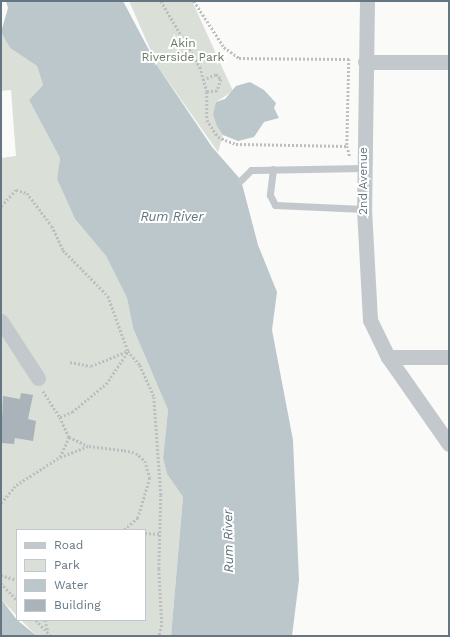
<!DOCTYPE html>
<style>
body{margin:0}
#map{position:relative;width:450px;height:637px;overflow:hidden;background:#fafaf8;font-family:"Work Sans",sans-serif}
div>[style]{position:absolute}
.green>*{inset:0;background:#dadfd7}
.water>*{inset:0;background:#bbc7cb}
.building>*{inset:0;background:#aab3b9}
.path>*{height:2.5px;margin-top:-1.25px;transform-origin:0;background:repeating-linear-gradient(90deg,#bbbfc2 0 2px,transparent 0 4px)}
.lane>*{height:7px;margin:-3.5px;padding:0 3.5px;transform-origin:3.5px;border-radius:3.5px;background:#c3c8cc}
.street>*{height:15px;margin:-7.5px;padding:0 7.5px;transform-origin:7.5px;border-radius:7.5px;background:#c3c8cc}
span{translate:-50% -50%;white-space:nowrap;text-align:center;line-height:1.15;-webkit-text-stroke:4px #fff;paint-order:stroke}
.park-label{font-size:12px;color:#687a64}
.street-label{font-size:12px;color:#657683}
.water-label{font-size:13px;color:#60757c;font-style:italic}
.frame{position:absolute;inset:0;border:2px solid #657683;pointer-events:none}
.legend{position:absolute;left:16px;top:529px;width:130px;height:92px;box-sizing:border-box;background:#fff;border:1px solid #c1c8cd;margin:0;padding:5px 7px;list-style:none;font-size:12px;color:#657683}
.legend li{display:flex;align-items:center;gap:8px;height:20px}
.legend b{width:20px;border:1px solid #c1c8cd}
</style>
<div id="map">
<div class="green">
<i style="clip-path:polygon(129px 1px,192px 1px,233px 91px,216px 102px,213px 114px,223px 135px,218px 152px,158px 67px)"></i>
<i style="clip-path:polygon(1px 32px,10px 48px,37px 66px,43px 85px,29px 100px,60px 158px,57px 179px,75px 219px,106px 256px,127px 298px,133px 328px,168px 410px,163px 458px,167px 474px,183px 497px,171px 636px,37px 636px,21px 620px,145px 620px,145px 530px,17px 530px,17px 616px,1px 599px,1px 158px,16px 156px,11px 90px,1px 91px)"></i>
</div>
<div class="water">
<i style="clip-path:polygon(6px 1px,123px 1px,158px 67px,212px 147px,241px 180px,258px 245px,277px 292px,272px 330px,293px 440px,299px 580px,292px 636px,171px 636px,183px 497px,167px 474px,163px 458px,168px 410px,133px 328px,127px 298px,106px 256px,75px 219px,57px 179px,60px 158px,29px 100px,43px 85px,37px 66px,10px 48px,1px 32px,8px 8px)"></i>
<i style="clip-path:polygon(250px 82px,264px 90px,276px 103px,274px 108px,279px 118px,264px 122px,254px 137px,238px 141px,223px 135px,217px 126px,213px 114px,216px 102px,225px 99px,236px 86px)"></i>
<i style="clip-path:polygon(1px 599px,17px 620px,37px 636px,1px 636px)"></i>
</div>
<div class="building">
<i style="clip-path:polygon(21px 393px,33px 395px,28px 419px,36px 421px,33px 441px,15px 438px,14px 444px,1px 443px,3px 396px,20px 399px)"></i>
</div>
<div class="path">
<i style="left:161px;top:1px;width:77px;rotate:59.4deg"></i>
<i style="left:200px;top:67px;width:26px;rotate:74deg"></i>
<i style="left:207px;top:92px;width:28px;rotate:90deg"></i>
<i style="left:207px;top:120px;width:20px;rotate:57deg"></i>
<i style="left:218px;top:137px;width:19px;rotate:21deg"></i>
<i style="left:236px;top:144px;width:111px;rotate:1deg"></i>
<i style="left:347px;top:146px;width:11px;rotate:75deg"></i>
<i style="left:194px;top:1px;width:55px;rotate:56.9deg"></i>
<i style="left:224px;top:47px;width:19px;rotate:36deg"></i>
<i style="left:239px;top:58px;width:110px;rotate:0.5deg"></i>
<i style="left:349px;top:59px;width:87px;rotate:91.3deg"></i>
<i style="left:203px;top:80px;width:14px;rotate:-25deg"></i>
<i style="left:216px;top:74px;width:7px;rotate:45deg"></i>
<i style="left:221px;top:79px;width:13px;rotate:108deg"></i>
<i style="left:217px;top:91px;width:10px;rotate:174deg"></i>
<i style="left:1px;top:206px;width:22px;rotate:-47deg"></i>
<i style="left:16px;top:190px;width:11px;rotate:15deg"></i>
<i style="left:27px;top:193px;width:41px;rotate:52.9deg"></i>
<i style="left:52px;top:226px;width:26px;rotate:65deg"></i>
<i style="left:63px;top:250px;width:64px;rotate:45.6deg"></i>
<i style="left:108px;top:296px;width:59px;rotate:70deg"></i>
<i style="left:128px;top:351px;width:18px;rotate:49deg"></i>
<i style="left:140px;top:365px;width:35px;rotate:66deg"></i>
<i style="left:154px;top:397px;width:98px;rotate:85.9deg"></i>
<i style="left:161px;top:495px;width:74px;rotate:91.5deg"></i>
<i style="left:159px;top:569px;width:56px;rotate:86.9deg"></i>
<i style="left:162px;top:625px;width:11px;rotate:105deg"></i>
<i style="left:70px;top:362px;width:21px;rotate:11deg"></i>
<i style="left:91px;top:366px;width:40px;rotate:-22deg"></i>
<i style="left:43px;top:391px;width:31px;rotate:57deg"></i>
<i style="left:60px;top:417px;width:13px;rotate:-23deg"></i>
<i style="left:72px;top:412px;width:44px;rotate:-39.5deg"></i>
<i style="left:106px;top:384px;width:40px;rotate:-56deg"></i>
<i style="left:60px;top:417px;width:22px;rotate:66deg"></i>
<i style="left:69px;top:437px;width:21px;rotate:25deg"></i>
<i style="left:60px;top:457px;width:22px;rotate:-66deg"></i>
<i style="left:1px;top:503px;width:23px;rotate:-50deg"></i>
<i style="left:16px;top:485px;width:52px;rotate:-32.5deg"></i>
<i style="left:60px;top:457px;width:31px;rotate:-21deg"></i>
<i style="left:89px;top:446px;width:35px;rotate:7deg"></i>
<i style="left:124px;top:450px;width:12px;rotate:14deg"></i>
<i style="left:136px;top:453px;width:12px;rotate:42deg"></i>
<i style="left:145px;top:461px;width:18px;rotate:74deg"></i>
<i style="left:150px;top:478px;width:42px;rotate:106.7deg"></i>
<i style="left:138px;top:518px;width:18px;rotate:139deg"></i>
<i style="left:145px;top:533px;width:14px;rotate:4deg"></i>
<i style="left:1px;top:575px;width:17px;rotate:17deg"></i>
<i style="left:1px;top:583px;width:23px;rotate:47deg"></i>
<i style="left:36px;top:620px;width:21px;rotate:47deg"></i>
<i style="left:45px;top:620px;width:11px;rotate:75deg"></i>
</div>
<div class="lane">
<i style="left:273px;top:169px;width:26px;rotate:97deg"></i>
<i style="left:270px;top:195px;width:11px;rotate:63deg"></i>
<i style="left:275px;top:205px;width:89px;rotate:2.6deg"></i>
<i style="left:241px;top:180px;width:14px;rotate:-45deg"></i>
<i style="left:251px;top:170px;width:113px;rotate:-1deg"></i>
</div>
<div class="street">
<i style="left:367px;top:1px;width:208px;rotate:90.8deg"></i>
<i style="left:364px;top:209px;width:111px;rotate:86.9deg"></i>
<i style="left:370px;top:320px;width:41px;rotate:64.1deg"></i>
<i style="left:388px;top:357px;width:106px;rotate:55deg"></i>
<i style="left:365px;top:62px;width:84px"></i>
<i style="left:1px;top:321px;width:68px;rotate:57deg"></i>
<i style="left:388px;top:357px;width:61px"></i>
</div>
<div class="park-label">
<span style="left:183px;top:51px">Akin<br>Riverside Park</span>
</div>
<div class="street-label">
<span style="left:364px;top:181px;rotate:-90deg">2nd Avenue</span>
</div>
<div class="water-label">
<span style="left:172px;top:217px">Rum River</span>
<span style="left:229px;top:541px;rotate:-91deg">Rum River</span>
</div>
<div class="frame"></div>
<ul class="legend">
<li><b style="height:5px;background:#c3c8cc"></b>Road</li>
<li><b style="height:11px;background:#dadfd7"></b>Park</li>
<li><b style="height:11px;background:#bbc7cb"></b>Water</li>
<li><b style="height:11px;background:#aab3b9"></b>Building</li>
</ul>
</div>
